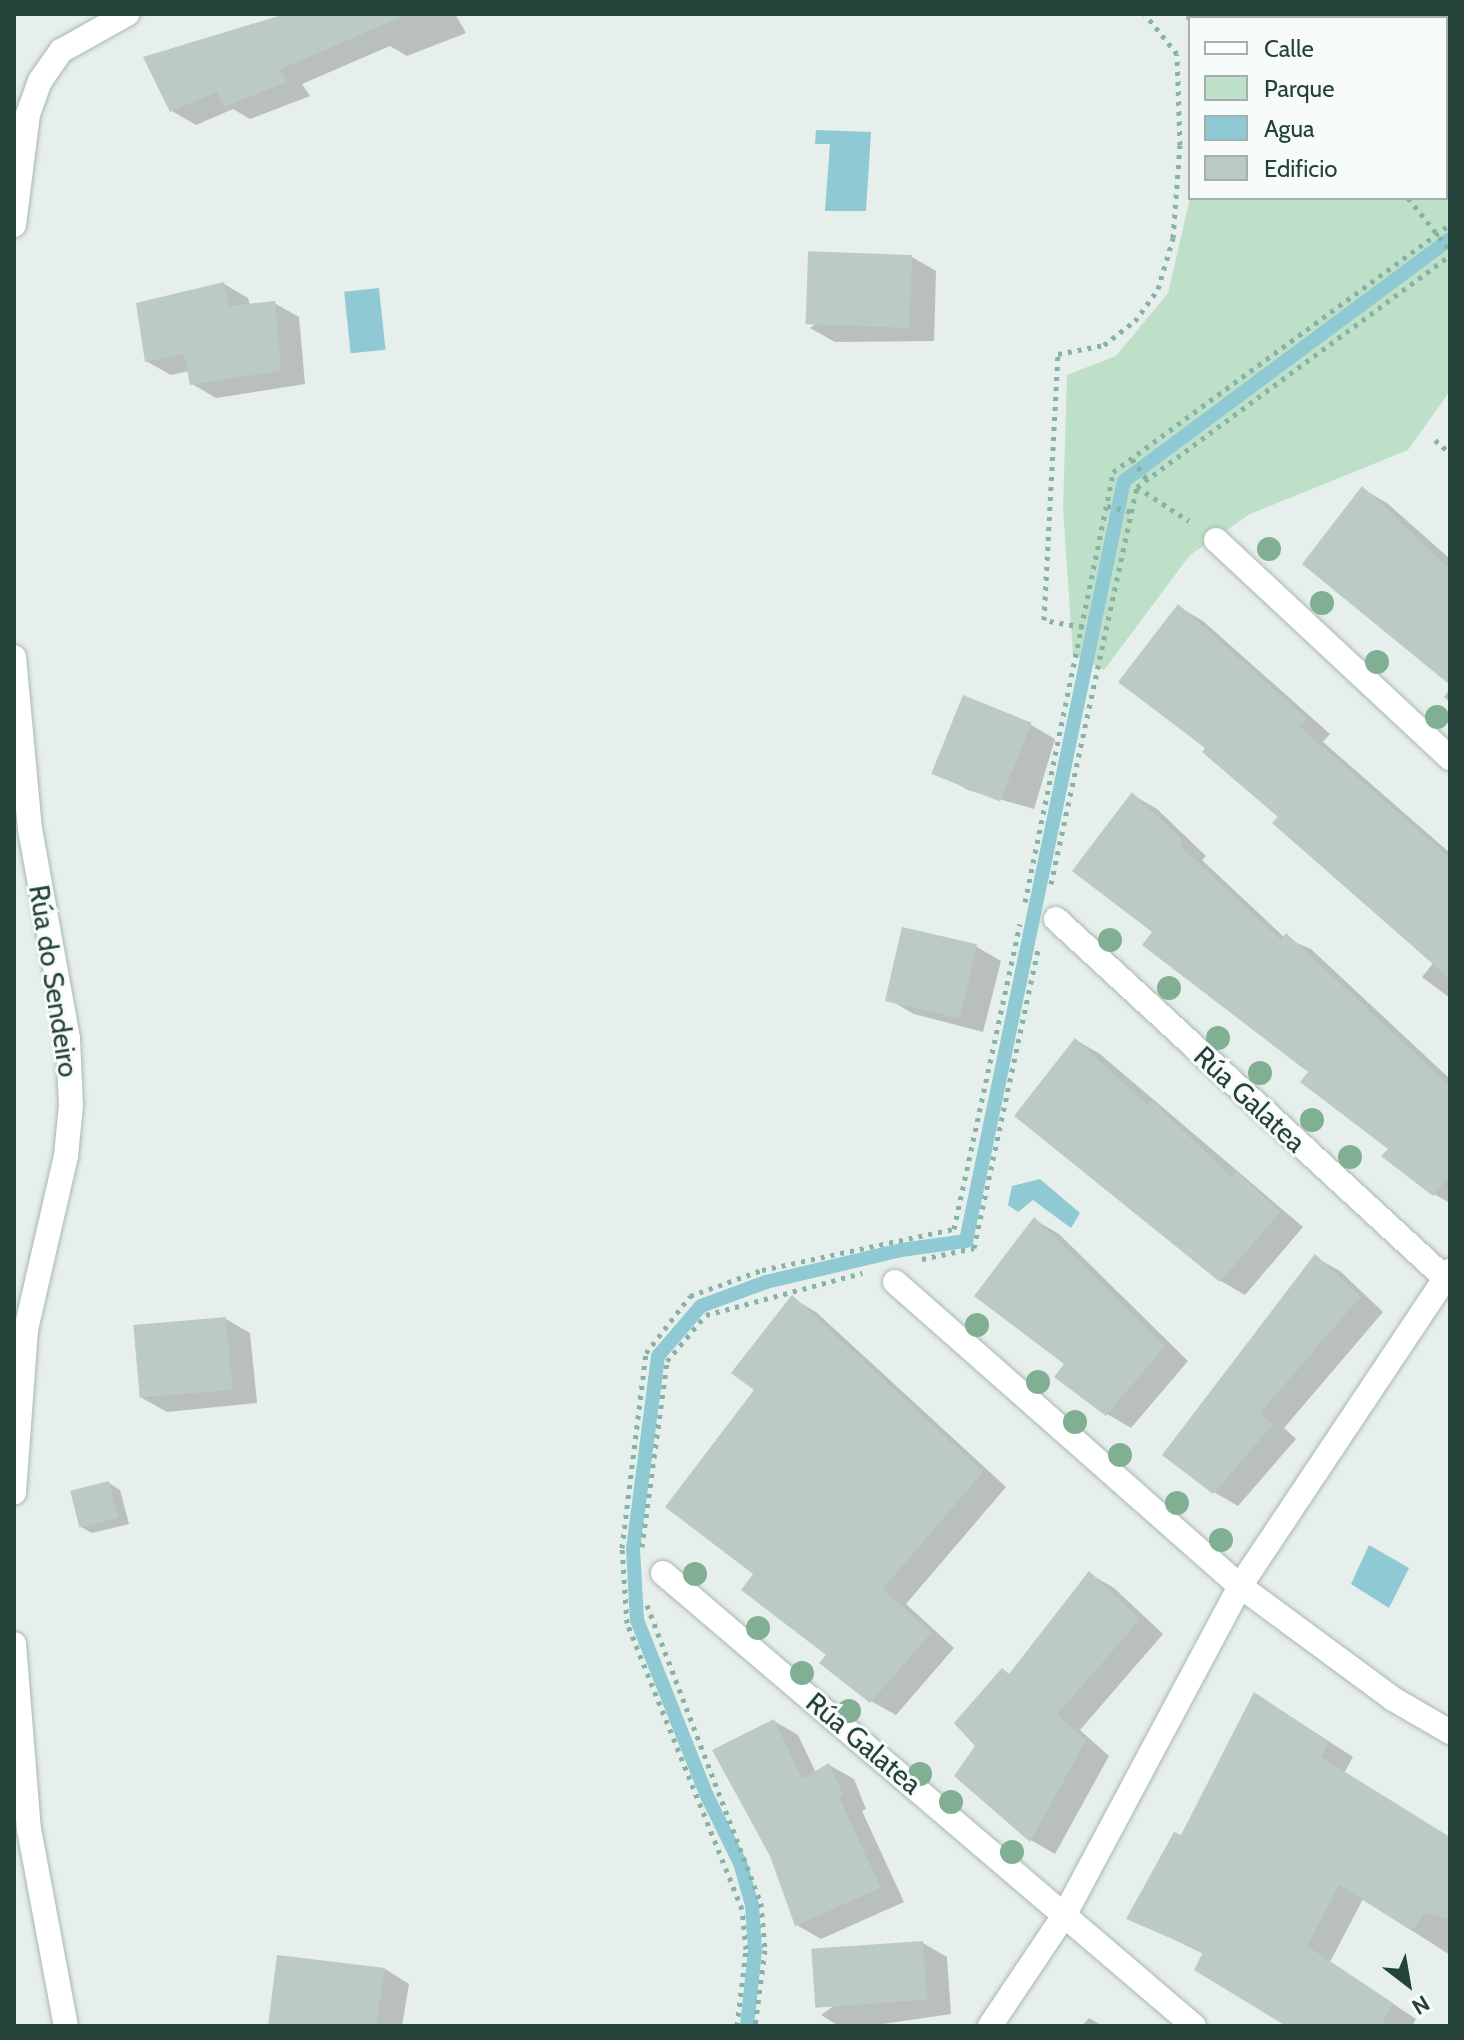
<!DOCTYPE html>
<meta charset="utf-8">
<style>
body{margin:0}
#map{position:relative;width:1464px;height:2040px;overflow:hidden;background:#e6efeb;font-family:Cabin,sans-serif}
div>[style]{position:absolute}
.green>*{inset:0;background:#bfe0c8}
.water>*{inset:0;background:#8ec9d4;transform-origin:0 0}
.shadow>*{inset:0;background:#0003;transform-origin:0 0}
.stream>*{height:14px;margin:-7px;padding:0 7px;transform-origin:7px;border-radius:7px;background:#8ec9d4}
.building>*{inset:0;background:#bbcac4;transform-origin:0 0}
.path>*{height:5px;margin-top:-2.5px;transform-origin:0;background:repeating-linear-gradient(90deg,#86b3a5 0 4px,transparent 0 10px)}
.roads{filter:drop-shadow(0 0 2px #a8b8b2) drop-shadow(0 0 2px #a8b8b2)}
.minor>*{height:24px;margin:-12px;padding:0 12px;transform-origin:12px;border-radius:12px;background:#fff}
.trees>*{width:24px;height:24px;margin:-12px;border-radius:50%;background:#80af93}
span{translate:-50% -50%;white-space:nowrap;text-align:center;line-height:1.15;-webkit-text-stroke:6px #f7fbf9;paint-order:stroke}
.street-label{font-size:28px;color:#24423a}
.frame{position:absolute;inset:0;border:16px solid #24423a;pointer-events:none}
.legend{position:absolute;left:1188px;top:16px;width:260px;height:184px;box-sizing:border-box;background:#f7fbf9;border:2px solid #a3b1ad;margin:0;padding:10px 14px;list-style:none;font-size:24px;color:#24423a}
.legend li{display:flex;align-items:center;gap:16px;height:40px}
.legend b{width:40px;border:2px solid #a3b1ad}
.north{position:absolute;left:1368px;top:1944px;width:80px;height:80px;-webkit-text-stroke:6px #f7fbf9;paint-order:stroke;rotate:149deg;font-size:22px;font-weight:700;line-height:32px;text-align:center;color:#24423a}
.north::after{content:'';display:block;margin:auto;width:28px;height:36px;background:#24423a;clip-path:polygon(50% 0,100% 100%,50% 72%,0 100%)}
</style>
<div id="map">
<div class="green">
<i style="clip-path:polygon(1450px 103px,1450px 391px,1408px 450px,1250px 514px,1190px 555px,1104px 670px,1073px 655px,1063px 509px,1067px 375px,1116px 356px,1168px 293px,1190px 198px,1446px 198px)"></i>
</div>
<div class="water">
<i style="clip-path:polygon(816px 130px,871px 132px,866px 211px,825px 211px,830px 144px,815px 144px)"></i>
<i style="left:379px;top:288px;width:62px;height:35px;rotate:84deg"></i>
<i style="clip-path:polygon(1040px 1179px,1080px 1213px,1071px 1228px,1033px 1200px,1018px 1212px,1008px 1205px,1012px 1186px)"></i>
<i style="clip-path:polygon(1369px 1545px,1409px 1568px,1389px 1608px,1351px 1584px)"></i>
</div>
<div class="shadow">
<i style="clip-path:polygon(292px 14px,455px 14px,466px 33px,407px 56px,390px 46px,302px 84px,310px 96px,250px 119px,233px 109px,196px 125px,172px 111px)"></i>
<i style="left:1186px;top:14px;width:167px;height:6px"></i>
<i style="clip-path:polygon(912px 257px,936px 271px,934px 341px,835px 342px,810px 328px)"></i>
<i style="clip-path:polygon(224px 284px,248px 298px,250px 306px,274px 303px,299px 317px,305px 384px,216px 398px,192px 384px,189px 371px,171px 375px,146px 361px)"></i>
<i style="clip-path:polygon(1363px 489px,1387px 503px,1450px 559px,1450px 683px)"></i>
<i style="clip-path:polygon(1179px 607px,1203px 621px,1330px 734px,1323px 742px,1450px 853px,1450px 998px,1422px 977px,1434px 962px,1208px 748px)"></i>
<i style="clip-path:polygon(1450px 689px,1450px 702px,1444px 697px)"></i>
<i style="clip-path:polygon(1031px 725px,1055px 739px,1034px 809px,968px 790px,944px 776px)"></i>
<i style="clip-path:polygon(1133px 795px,1157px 809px,1206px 856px,1202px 860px,1285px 938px,1311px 949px,1450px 1079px,1450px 1203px,1434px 1194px,1311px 1072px,1155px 932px)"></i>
<i style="clip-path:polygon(904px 930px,977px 947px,1001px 961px,983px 1032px,914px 1014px,890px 1000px)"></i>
<i style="clip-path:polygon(1076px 1040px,1100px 1054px,1303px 1227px,1245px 1295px,1221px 1281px)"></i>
<i style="clip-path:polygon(1035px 1220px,1059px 1234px,1188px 1361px,1131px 1428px,1107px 1414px)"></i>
<i style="clip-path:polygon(1315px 1257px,1340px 1271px,1383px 1312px,1284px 1428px,1296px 1439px,1238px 1506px,1214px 1492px)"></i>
<i style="clip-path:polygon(792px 1298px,816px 1312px,1006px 1487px,906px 1604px,954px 1648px,896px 1715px,871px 1701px,756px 1574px,756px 1390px)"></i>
<i style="clip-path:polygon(226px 1319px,250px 1333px,257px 1403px,167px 1412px,142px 1398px)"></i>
<i style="clip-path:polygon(109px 1483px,120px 1490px,129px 1524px,92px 1533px,81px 1527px)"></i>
<i style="clip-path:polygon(1090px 1574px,1114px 1588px,1163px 1634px,1080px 1730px,1109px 1756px,1055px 1854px,1031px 1840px,977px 1745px,1011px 1676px)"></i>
<i style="clip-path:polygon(1279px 1709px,1353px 1757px,1344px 1773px,1450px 1841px,1450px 1955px,1363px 1899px,1330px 1962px,1416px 2019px,1412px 2026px,1282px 2026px,1284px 2022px,1204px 1954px,1129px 1918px,1182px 1838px)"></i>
<i style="clip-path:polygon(774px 1721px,798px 1735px,816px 1773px,829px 1765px,854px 1779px,866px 1809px,862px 1811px,904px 1902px,821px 1939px,797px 1925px)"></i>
<i style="clip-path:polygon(923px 1943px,947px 1957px,951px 2014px,869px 2026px,839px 2026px,821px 2015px)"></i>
<i style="clip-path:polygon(385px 1969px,409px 1984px,402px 2026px,270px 2026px)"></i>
<i style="clip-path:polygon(1089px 2018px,1103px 2026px,1082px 2026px)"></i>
</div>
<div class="stream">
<i style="left:747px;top:2026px;width:76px;rotate:-84deg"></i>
<i style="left:755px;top:1950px;width:45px;rotate:-93.8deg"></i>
<i style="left:752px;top:1905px;width:44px;rotate:-105.9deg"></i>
<i style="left:740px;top:1863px;width:75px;rotate:-116.2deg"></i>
<i style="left:707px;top:1796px;width:189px;rotate:-111.7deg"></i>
<i style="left:637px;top:1620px;width:71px;rotate:-93.2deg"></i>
<i style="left:633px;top:1549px;width:195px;rotate:-82.6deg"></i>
<i style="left:658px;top:1356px;width:66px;rotate:-49.3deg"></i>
<i style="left:701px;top:1306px;width:69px;rotate:-20.3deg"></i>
<i style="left:766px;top:1282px;width:139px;rotate:-13.3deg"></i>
<i style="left:901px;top:1250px;width:66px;rotate:-7.9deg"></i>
<i style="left:966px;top:1241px;width:776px;rotate:-78.26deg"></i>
<i style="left:1124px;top:481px;width:406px;rotate:-36.6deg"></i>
</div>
<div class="building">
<i style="clip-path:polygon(285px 14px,408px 14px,279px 70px,287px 82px,224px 107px,217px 92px,170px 112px,143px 57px)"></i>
<i style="left:912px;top:255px;width:73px;height:104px;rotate:92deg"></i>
<i style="clip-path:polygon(224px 282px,229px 306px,275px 301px,281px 371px,190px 385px,184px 354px,145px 362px,136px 303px)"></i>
<i style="clip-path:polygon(1362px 486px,1450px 569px,1450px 685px,1302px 564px)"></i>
<i style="clip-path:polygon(1178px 604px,1307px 719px,1300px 727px,1450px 858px,1450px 979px,1272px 823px,1278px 817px,1202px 752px,1205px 748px,1118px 682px)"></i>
<i style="left:963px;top:695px;width:74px;height:85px;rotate:22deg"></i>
<i style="clip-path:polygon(1132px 792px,1183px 841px,1179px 845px,1281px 940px,1286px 933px,1450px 1086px,1450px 1176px,1433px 1196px,1381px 1156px,1388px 1149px,1300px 1082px,1308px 1072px,1142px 945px,1152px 932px,1072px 871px)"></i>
<i style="left:902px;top:927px;width:77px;height:76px;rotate:13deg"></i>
<i style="clip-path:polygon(1075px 1038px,1147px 1105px,1151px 1100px,1232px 1177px,1236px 1171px,1280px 1212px,1220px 1282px,1014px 1116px)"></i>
<i style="clip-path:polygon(1034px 1217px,1165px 1346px,1106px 1416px,1054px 1377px,1064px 1364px,974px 1296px)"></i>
<i style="clip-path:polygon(1315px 1254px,1360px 1297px,1260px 1413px,1273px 1424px,1213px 1494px,1162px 1455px)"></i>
<i style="clip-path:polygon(792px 1295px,983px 1472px,883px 1589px,931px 1633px,870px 1703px,819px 1663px,826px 1655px,741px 1590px,753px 1574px,665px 1507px,754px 1390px,731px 1373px)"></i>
<i style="left:226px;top:1317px;width:73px;height:93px;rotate:85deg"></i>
<i style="left:109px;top:1481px;width:38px;height:40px;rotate:76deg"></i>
<i style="clip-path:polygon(1089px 1571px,1140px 1619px,1057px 1715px,1086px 1740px,1030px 1842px,954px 1776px,975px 1746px,954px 1723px,1002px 1668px,1009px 1674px)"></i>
<i style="clip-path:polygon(1254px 1692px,1329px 1742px,1321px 1757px,1450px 1837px,1450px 1920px,1425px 1913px,1412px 1931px,1339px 1885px,1307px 1946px,1393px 2003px,1381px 2026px,1286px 2026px,1194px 1970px,1203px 1952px,1126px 1919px,1174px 1832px,1181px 1835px)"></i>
<i style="clip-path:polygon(774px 1719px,802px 1779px,829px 1763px,843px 1795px,839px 1797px,881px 1888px,795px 1926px,770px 1856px,712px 1750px)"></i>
<i style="left:923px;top:1941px;width:59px;height:112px;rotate:86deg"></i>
<i style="clip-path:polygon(277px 1955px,385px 1968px,376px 2026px,268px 2026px)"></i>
</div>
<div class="path">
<i style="left:1446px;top:88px;width:4px;rotate:-27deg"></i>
<i style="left:1446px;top:94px;width:12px;rotate:70deg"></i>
<i style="left:1446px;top:151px;width:5px;rotate:-37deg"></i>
<i style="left:1408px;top:198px;width:67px;rotate:51.1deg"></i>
<i style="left:1435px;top:440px;width:20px;rotate:41deg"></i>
<i style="left:1132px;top:459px;width:26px;rotate:54deg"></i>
<i style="left:1137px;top:487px;width:62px;rotate:33.2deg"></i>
<i style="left:1107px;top:506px;width:26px;rotate:13deg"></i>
<i style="left:1083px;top:627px;width:40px;rotate:-170deg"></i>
<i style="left:1044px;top:620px;width:266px;rotate:-87deg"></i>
<i style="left:1058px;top:354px;width:47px;rotate:-11.1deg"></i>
<i style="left:1104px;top:345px;width:39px;rotate:-38deg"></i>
<i style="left:1135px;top:321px;width:39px;rotate:-54deg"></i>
<i style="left:1158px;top:289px;width:53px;rotate:-73.6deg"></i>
<i style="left:1173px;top:238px;width:93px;rotate:-85.7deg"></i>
<i style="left:1180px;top:145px;width:91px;rotate:-91.9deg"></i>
<i style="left:1177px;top:54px;width:51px;rotate:-128.7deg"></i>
<i style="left:1051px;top:884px;width:406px;rotate:-77.8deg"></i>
<i style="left:1137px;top:487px;width:390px;rotate:-36.5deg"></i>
<i style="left:1025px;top:902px;width:439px;rotate:-78.4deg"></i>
<i style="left:1113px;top:472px;width:418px;rotate:-36.3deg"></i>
<i style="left:922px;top:1259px;width:53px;rotate:-11.9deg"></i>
<i style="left:974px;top:1248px;width:306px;rotate:-77.9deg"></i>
<i style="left:642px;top:1547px;width:188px;rotate:-82.3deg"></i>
<i style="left:667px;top:1361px;width:60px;rotate:-49.7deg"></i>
<i style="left:706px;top:1315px;width:162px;rotate:-15.1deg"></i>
<i style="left:647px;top:1605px;width:319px;rotate:69.1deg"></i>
<i style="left:761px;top:1903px;width:47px;rotate:85.1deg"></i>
<i style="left:765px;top:1950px;width:77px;rotate:97.5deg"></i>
<i style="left:737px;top:2026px;width:78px;rotate:-83.3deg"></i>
<i style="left:746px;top:1949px;width:40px;rotate:-95.7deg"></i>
<i style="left:742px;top:1909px;width:308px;rotate:-111.9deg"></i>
<i style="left:627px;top:1623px;width:75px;rotate:-93.8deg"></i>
<i style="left:622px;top:1548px;width:196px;rotate:-83deg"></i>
<i style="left:646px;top:1353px;width:72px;rotate:-52.3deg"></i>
<i style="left:690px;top:1296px;width:77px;rotate:-19.9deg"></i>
<i style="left:762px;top:1270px;width:196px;rotate:-12.1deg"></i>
<i style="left:954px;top:1229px;width:312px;rotate:-77.8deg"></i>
</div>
<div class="roads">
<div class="minor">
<i style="left:14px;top:225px;width:112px;rotate:-82.8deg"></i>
<i style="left:28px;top:114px;width:35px;rotate:-70deg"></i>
<i style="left:40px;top:81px;width:37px;rotate:-55deg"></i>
<i style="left:61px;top:51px;width:76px;rotate:-29.3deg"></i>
<i style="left:1216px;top:540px;width:320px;rotate:43deg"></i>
<i style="left:14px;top:657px;width:173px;rotate:84.7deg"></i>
<i style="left:30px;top:829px;width:213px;rotate:79.7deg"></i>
<i style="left:68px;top:1039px;width:66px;rotate:87.4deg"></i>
<i style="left:71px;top:1105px;width:51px;rotate:95.6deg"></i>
<i style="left:66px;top:1156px;width:178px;rotate:103deg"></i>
<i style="left:26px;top:1329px;width:164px;rotate:94.2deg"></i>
<i style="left:1056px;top:919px;width:529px;rotate:42.7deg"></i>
<i style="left:895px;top:1282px;width:460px;rotate:41.4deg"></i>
<i style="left:1240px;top:1586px;width:190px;rotate:36.4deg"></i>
<i style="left:1393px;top:1699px;width:66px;rotate:30.1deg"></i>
<i style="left:663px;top:1573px;width:698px;rotate:40.47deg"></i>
<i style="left:14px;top:1644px;width:186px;rotate:85.4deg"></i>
<i style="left:29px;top:1829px;width:200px;rotate:79.4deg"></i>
<i style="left:990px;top:2026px;width:135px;rotate:-56.2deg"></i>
<i style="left:1065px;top:1914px;width:372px;rotate:-61.9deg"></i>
<i style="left:1240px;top:1586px;width:379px;rotate:-56.3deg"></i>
</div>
</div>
<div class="trees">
<i style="left:1269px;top:549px"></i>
<i style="left:1322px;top:603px"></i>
<i style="left:1377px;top:662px"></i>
<i style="left:1437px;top:717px"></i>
<i style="left:1110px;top:940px"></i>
<i style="left:1169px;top:988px"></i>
<i style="left:1218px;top:1038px"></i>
<i style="left:1260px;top:1073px"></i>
<i style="left:1312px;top:1120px"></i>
<i style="left:1350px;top:1157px"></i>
<i style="left:977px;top:1325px"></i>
<i style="left:1038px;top:1382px"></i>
<i style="left:1075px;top:1422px"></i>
<i style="left:1120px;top:1455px"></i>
<i style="left:1177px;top:1503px"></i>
<i style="left:1221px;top:1540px"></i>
<i style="left:695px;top:1574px"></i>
<i style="left:758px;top:1628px"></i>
<i style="left:802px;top:1673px"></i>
<i style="left:849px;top:1711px"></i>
<i style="left:920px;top:1774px"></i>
<i style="left:951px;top:1802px"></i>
<i style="left:1012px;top:1852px"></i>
</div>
<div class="street-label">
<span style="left:54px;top:981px;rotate:81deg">Rúa do Sendeiro</span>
<span style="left:1250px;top:1099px;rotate:43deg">Rúa Galatea</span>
<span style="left:864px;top:1743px;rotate:40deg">Rúa Galatea</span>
</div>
<div class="frame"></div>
<ul class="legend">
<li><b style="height:10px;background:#fff"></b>Calle</li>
<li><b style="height:22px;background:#bfe0c8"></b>Parque</li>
<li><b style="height:22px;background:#8ec9d4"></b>Agua</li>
<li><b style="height:22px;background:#bbcac4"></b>Edificio</li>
</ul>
<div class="north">N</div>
</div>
